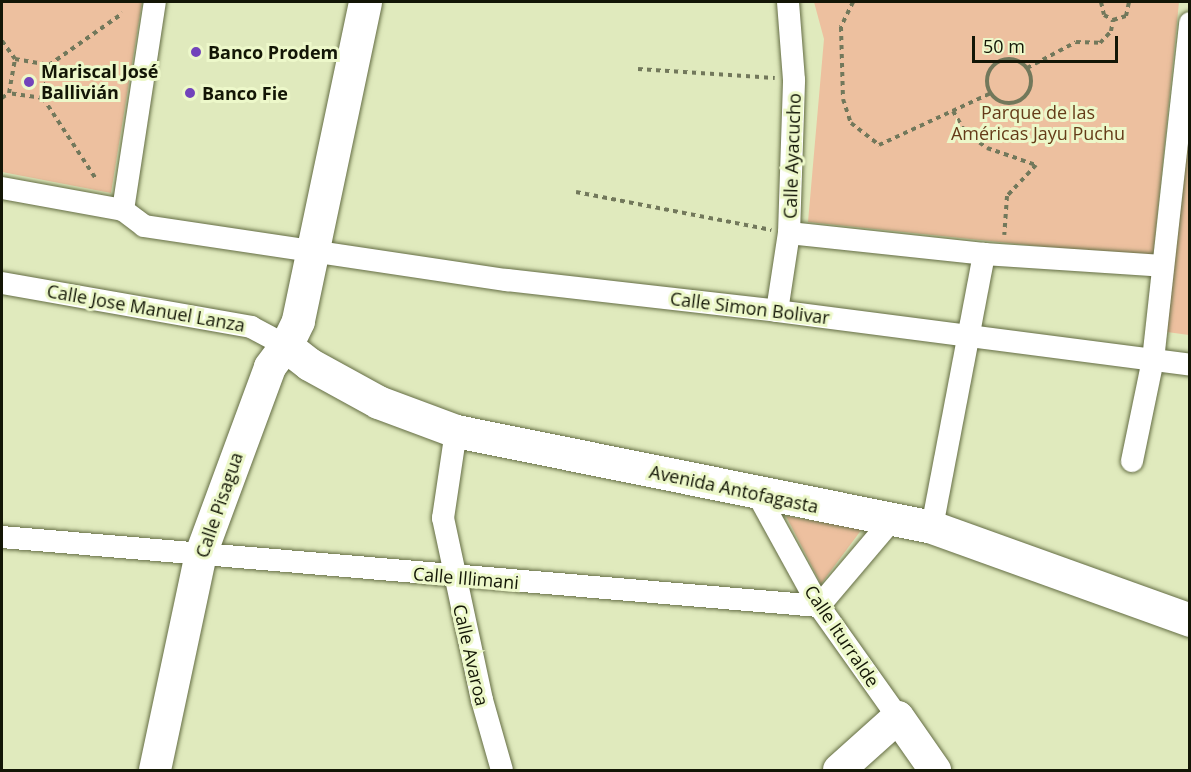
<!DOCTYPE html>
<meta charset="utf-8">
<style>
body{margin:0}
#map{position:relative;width:1191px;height:772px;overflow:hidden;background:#e0eabd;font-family:"Open Sans",sans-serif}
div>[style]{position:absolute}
.green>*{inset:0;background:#edc09f}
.path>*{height:4px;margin-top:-2px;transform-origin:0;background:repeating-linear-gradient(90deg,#72785b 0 4.5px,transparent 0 9px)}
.path>.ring{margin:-2px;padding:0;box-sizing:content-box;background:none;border:4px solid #72785b;border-radius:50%}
.roads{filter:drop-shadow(0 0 2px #646d44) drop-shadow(0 0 2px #646d44)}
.minor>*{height:22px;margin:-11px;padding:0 11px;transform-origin:11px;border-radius:11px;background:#fff}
.secondary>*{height:32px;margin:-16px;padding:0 16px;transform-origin:16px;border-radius:16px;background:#fff}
.primary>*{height:33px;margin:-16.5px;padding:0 16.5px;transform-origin:16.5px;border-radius:16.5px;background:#fff}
.dots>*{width:16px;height:16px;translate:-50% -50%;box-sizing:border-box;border:3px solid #edf8ca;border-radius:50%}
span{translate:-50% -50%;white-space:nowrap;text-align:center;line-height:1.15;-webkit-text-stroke:6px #edf8ca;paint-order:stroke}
.poi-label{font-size:18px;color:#131606;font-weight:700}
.left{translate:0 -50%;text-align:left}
.park-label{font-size:18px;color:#653b18}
.street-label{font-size:18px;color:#131606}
.frame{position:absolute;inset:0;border:3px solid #131606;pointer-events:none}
.scale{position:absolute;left:972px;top:36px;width:146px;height:27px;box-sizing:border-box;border:3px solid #131606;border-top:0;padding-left:8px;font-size:18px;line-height:21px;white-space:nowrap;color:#131606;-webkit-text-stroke:4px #edf8ca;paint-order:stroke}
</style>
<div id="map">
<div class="green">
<i style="clip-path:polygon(2px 2px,142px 2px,111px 193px,2px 172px)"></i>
<i style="clip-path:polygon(814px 2px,1179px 2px,1153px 258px,808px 222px,824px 39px)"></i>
<i style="clip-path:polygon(1189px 90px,1189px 335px,1167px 332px)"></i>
<i style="clip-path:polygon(786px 516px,862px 529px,821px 584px)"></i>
</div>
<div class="path">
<i style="left:853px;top:2px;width:28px;rotate:116deg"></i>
<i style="left:841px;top:27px;width:72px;rotate:88.4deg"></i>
<i style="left:843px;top:99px;width:25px;rotate:72deg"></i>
<i style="left:851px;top:123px;width:36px;rotate:38deg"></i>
<i style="left:879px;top:145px;width:123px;rotate:-24.9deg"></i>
<i style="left:1101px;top:2px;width:13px;rotate:77deg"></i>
<i style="left:1104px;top:15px;width:10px;rotate:29deg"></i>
<i style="left:1113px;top:20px;width:14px;rotate:-17deg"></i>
<i style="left:1126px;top:16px;width:14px;rotate:-78deg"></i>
<i style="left:2px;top:41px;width:22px;rotate:54deg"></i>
<i class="ring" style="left:987px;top:59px;width:40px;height:40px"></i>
<i style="left:49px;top:65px;width:90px;rotate:-35.1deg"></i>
<i style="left:1027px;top:68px;width:55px;rotate:-28deg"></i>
<i style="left:1076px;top:42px;width:24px;rotate:2deg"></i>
<i style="left:1100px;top:43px;width:16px;rotate:-47deg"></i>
<i style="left:1111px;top:31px;width:11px;rotate:-80deg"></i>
<i style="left:638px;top:69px;width:137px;rotate:3.8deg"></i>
<i style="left:2px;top:98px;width:9px;rotate:-36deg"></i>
<i style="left:43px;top:98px;width:34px;rotate:-172deg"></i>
<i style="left:9px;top:93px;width:35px;rotate:-80deg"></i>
<i style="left:15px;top:59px;width:35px;rotate:10deg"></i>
<i style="left:49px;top:65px;width:34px;rotate:100deg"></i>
<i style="left:43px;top:98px;width:97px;rotate:56.8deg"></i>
<i style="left:953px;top:111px;width:24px;rotate:60deg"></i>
<i style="left:965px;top:132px;width:27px;rotate:36deg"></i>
<i style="left:987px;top:148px;width:52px;rotate:19.1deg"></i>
<i style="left:1036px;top:165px;width:42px;rotate:133.1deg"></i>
<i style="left:1007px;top:196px;width:39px;rotate:94deg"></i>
<i style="left:576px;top:192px;width:199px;rotate:11deg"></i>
</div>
<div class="roads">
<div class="minor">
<i style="left:2px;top:188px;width:123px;rotate:10.3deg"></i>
<i style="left:123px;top:210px;width:26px;rotate:37deg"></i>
<i style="left:144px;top:226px;width:367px;rotate:8.5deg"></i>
<i style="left:507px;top:280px;width:272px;rotate:6.5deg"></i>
<i style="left:777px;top:311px;width:417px;rotate:7.4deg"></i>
<i style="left:123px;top:210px;width:210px;rotate:-81.3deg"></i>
<i style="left:789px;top:233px;width:196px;rotate:6.1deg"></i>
<i style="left:984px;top:254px;width:179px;rotate:3.8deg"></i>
<i style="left:2px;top:283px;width:253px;rotate:10deg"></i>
<i style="left:251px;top:327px;width:40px;rotate:28deg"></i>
<i style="left:777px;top:311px;width:79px;rotate:-81.3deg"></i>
<i style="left:789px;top:233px;width:153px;rotate:-88.1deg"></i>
<i style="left:794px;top:80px;width:78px;rotate:-94.4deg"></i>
<i style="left:456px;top:431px;width:88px;rotate:98.5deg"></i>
<i style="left:443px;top:518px;width:186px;rotate:77.9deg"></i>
<i style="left:482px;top:700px;width:73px;rotate:74.1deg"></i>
<i style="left:1132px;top:461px;width:103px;rotate:-78.3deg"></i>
<i style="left:1153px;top:360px;width:339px;rotate:-83.7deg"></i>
<i style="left:758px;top:495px;width:127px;rotate:61.2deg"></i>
<i style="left:819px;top:606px;width:136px;rotate:54.6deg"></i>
<i style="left:932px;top:527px;width:278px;rotate:-79.2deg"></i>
<i style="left:2px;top:537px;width:820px;rotate:4.83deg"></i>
<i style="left:819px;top:606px;width:113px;rotate:-49.7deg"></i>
</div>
<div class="secondary">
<i style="left:155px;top:770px;width:221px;rotate:-78deg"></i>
<i style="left:201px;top:554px;width:199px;rotate:-69.7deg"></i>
<i style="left:270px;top:367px;width:26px;rotate:-53deg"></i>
<i style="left:839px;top:770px;width:79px;rotate:-41.9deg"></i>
<i style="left:898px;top:717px;width:65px;rotate:55.1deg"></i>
</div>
<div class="primary">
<i style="left:365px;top:2px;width:326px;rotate:101.9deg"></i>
<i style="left:298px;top:321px;width:28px;rotate:116deg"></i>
<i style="left:286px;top:346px;width:29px;rotate:38deg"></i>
<i style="left:309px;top:364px;width:79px;rotate:28.8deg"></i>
<i style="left:378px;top:402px;width:83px;rotate:20.4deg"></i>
<i style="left:456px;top:431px;width:486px;rotate:11.4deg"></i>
<i style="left:932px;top:527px;width:274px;rotate:19.8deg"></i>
</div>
</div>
<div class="dots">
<i style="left:196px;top:52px;background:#7243bb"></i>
<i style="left:29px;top:82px;background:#7243bb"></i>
<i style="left:190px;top:93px;background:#7243bb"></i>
</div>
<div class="poi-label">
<span class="left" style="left:208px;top:52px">Banco Prodem</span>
<span class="left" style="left:41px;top:82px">Mariscal José<br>Ballivián</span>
<span class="left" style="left:202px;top:93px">Banco Fie</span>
</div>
<div class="park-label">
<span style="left:1038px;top:123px">Parque de las<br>Américas Jayu Puchu</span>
</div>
<div class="street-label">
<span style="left:792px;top:156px;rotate:-88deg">Calle Ayacucho</span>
<span style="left:146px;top:308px;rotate:10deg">Calle Jose Manuel Lanza</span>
<span style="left:750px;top:308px;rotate:7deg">Calle Simon Bolivar</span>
<span style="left:734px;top:489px;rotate:12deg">Avenida Antofagasta</span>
<span style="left:219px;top:505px;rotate:-71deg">Calle Pisagua</span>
<span style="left:466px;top:578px;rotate:5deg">Calle Illimani</span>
<span style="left:842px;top:636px;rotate:56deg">Calle Iturralde</span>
<span style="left:471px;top:655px;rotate:77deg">Calle Avaroa</span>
</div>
<div class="frame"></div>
<div class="scale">50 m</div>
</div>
